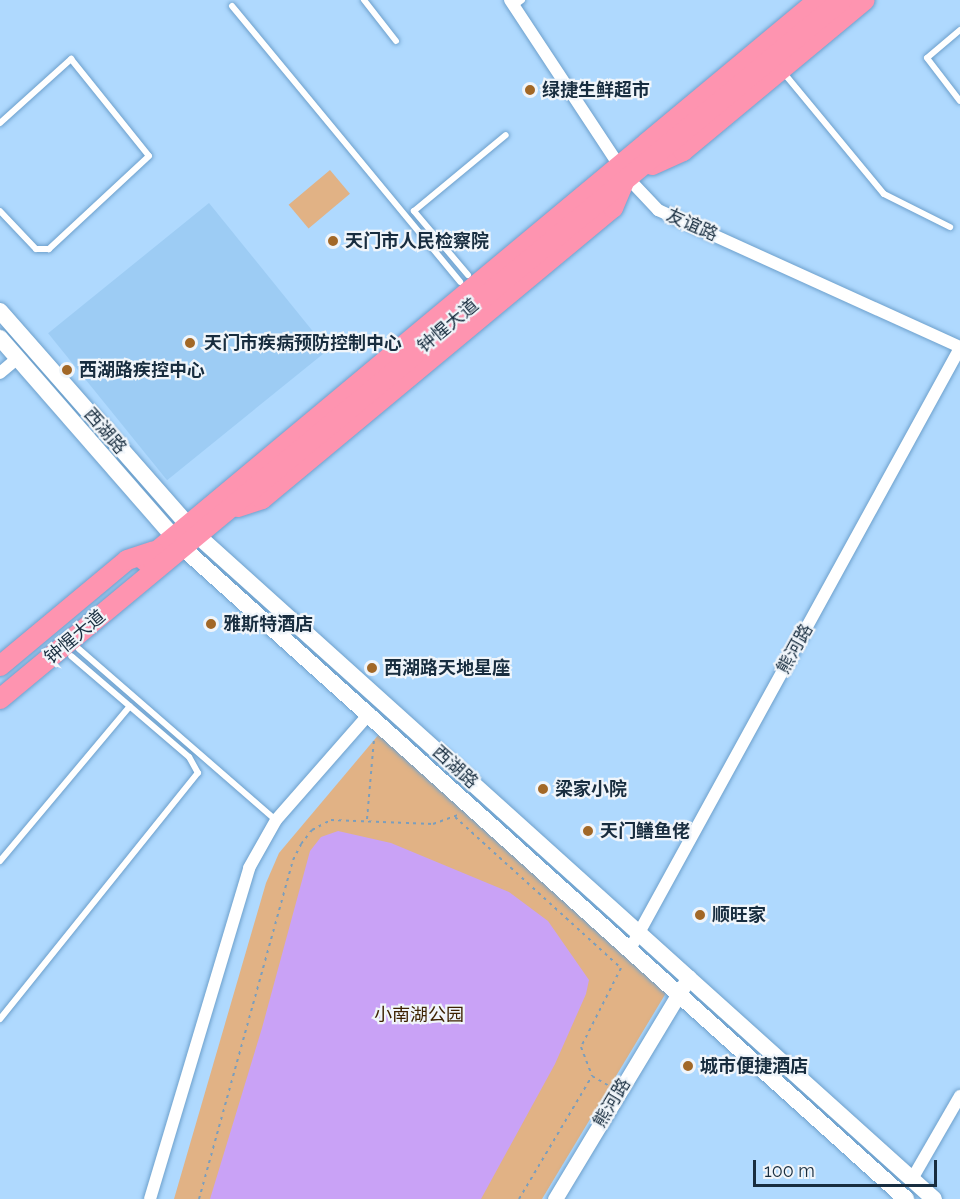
<!DOCTYPE html>
<meta charset="utf-8">
<style>
body{margin:0}
#map{position:relative;width:960px;height:1199px;overflow:hidden;background:#afd9fe;font-family:Raleway,"Noto Sans SC",sans-serif}
div>[style]{position:absolute}
.built>*{inset:0;background:#9dccf4;transform-origin:0 0}
.green>*{inset:0;background:#e1b285;transform-origin:0 0}
.water>*{inset:0;background:#c9a2f6}
.path>*{height:2px;margin-top:-1px;transform-origin:0;background:repeating-linear-gradient(90deg,#7b9ebc 0 3px,transparent 0 7.5px)}
.roads{filter:drop-shadow(0 0 2px #6da0cc) drop-shadow(0 0 2px #6da0cc)}
.service>*{height:6px;margin:-3px;padding:0 3px;transform-origin:3px;border-radius:3px;background:#fff}
.minor>*{height:12px;margin:-6px;padding:0 6px;transform-origin:6px;border-radius:6px;background:#fff}
.tertiary>*{height:15px;margin:-7.5px;padding:0 7.5px;transform-origin:7.5px;border-radius:7.5px;background:#fff}
.secondary>*{height:16px;margin:-8px;padding:0 8px;transform-origin:8px;border-radius:8px;background:#fff}
.trunk>*{height:20px;margin:-10px;padding:0 10px;transform-origin:10px;border-radius:10px;background:#fe94b0}
.dots>*{width:16px;height:16px;translate:-50% -50%;box-sizing:border-box;border:3px solid #f0f5fa;border-radius:50%}
span{translate:-50% -50%;white-space:nowrap;text-align:center;line-height:1.15;-webkit-text-stroke:4.5px #f0f5fa;paint-order:stroke}
.poi-label{font-size:18px;color:#182d3f;font-weight:700}
.left{translate:0 -50%;text-align:left}
.street-label{font-size:18px;color:#182d3f}
.park-label{font-size:18px;color:#3e2202}
.scale{position:absolute;left:753px;top:1160px;width:184px;height:27px;box-sizing:border-box;border:3px solid #182d3f;border-top:0;padding-left:8px;font-size:18px;line-height:21px;white-space:nowrap;color:#182d3f;-webkit-text-stroke:4px #f0f5fa;paint-order:stroke}
</style>
<div id="map">
<div class="built">
<i style="left:209px;top:203px;width:189px;height:207px;rotate:51deg"></i>
</div>
<div class="green">
<i style="left:330px;top:170px;width:31px;height:54px;rotate:50deg"></i>
<i style="clip-path:polygon(380px 733px,666px 993px,542px 1199px,174px 1199px,266px 883px,279px 853px)"></i>
</div>
<div class="water">
<i style="clip-path:polygon(338px 831px,391px 843px,509px 892px,548px 921px,589px 980px,586px 994px,555px 1064px,481px 1199px,210px 1199px,262px 1028px,310px 851px,321px 837px)"></i>
</div>
<div class="path">
<i style="left:455px;top:817px;width:224px;rotate:42.3deg"></i>
<i style="left:621px;top:968px;width:89px;rotate:116.9deg"></i>
<i style="left:581px;top:1047px;width:31px;rotate:69deg"></i>
<i style="left:592px;top:1076px;width:20px;rotate:30deg"></i>
<i style="left:367px;top:819px;width:80px;rotate:-85deg"></i>
<i style="left:199px;top:1199px;width:352px;rotate:-74.5deg"></i>
<i style="left:293px;top:860px;width:18px;rotate:-63deg"></i>
<i style="left:301px;top:844px;width:18px;rotate:-52deg"></i>
<i style="left:312px;top:830px;width:21px;rotate:-28deg"></i>
<i style="left:331px;top:820px;width:102px;rotate:2.2deg"></i>
<i style="left:433px;top:824px;width:29px;rotate:-20deg"></i>
<i style="left:519px;top:1199px;width:143px;rotate:-59.3deg"></i>
</div>
<div class="roads">
<div class="service">
<i style="left:364px;top:0;width:52px;rotate:52deg"></i>
<i style="left:232px;top:6px;width:358px;rotate:50.4deg"></i>
<i style="left:514px;top:6px;width:10px;rotate:-37deg"></i>
<i style="left:960px;top:30px;width:43px;rotate:139.7deg"></i>
<i style="left:927px;top:58px;width:54px;rotate:52.5deg"></i>
<i style="left:783px;top:72px;width:158px;rotate:50.4deg"></i>
<i style="left:884px;top:194px;width:74px;rotate:26.6deg"></i>
<i style="left:0;top:123px;width:96px;rotate:-42deg"></i>
<i style="left:71px;top:59px;width:124px;rotate:51.2deg"></i>
<i style="left:149px;top:156px;width:137px;rotate:137.1deg"></i>
<i style="left:49px;top:249px;width:13px;rotate:180deg"></i>
<i style="left:36px;top:249px;width:52px;rotate:-133.5deg"></i>
<i style="left:468px;top:275px;width:84px;rotate:-130.2deg"></i>
<i style="left:414px;top:211px;width:119px;rotate:-39.6deg"></i>
<i style="left:79px;top:649px;width:261px;rotate:41deg"></i>
<i style="left:0;top:861px;width:202px;rotate:-50deg"></i>
<i style="left:0;top:1019px;width:316px;rotate:-51.2deg"></i>
<i style="left:198px;top:773px;width:18px;rotate:-119deg"></i>
<i style="left:189px;top:757px;width:155px;rotate:-139.4deg"></i>
</div>
<div class="minor">
<i style="left:510px;top:0;width:211px;rotate:56.6deg"></i>
<i style="left:626px;top:176px;width:47px;rotate:46.7deg"></i>
<i style="left:658px;top:210px;width:332px;rotate:24.4deg"></i>
<i style="left:0;top:373px;width:23px;rotate:-40deg"></i>
<i style="left:630px;top:949px;width:686px;rotate:-61.23deg"></i>
<i style="left:912px;top:1179px;width:96px;rotate:-60deg"></i>
<i style="left:150px;top:1199px;width:345px;rotate:-73.3deg"></i>
<i style="left:249px;top:868px;width:55px;rotate:-60.6deg"></i>
<i style="left:276px;top:820px;width:142px;rotate:-48.7deg"></i>
</div>
<div class="tertiary">
<i style="left:555px;top:1199px;width:259px;rotate:-58.9deg"></i>
</div>
<div class="secondary">
<i style="left:0;top:311px;width:298px;rotate:48.7deg"></i>
<i style="left:197px;top:535px;width:992px;rotate:42.02deg"></i>
<i style="left:0;top:338px;width:279px;rotate:48.9deg"></i>
<i style="left:183px;top:548px;width:973px;rotate:42deg"></i>
</div>
<div class="trunk">
<i style="left:652px;top:165px;width:34px;rotate:-24deg"></i>
<i style="left:683px;top:151px;width:236px;rotate:-39.7deg"></i>
<i style="left:238px;top:507px;width:25px;rotate:-18deg"></i>
<i style="left:262px;top:499px;width:456px;rotate:-39.7deg"></i>
<i style="left:613px;top:208px;width:30px;rotate:-67deg"></i>
<i style="left:145px;top:561px;width:876px;rotate:-39.81deg"></i>
<i style="left:0;top:666px;width:165px;rotate:-39.8deg"></i>
<i style="left:127px;top:560px;width:28px;rotate:-18deg"></i>
<i style="left:0;top:699px;width:1094px;rotate:-39.7deg"></i>
</div>
</div>
<div class="dots">
<i style="left:530px;top:90px;background:#a26827"></i>
<i style="left:333px;top:241px;background:#a26827"></i>
<i style="left:190px;top:343px;background:#a26827"></i>
<i style="left:67px;top:370px;background:#a26827"></i>
<i style="left:211px;top:624px;background:#a26827"></i>
<i style="left:372px;top:668px;background:#a26827"></i>
<i style="left:543px;top:789px;background:#a26827"></i>
<i style="left:588px;top:831px;background:#a26827"></i>
<i style="left:700px;top:915px;background:#a26827"></i>
<i style="left:688px;top:1066px;background:#a26827"></i>
</div>
<div class="poi-label">
<span class="left" style="left:542px;top:90px">绿捷生鲜超市</span>
<span class="left" style="left:345px;top:241px">天门市人民检察院</span>
<span class="left" style="left:204px;top:343px">天门市疾病预防控制中心</span>
<span class="left" style="left:79px;top:370px">西湖路疾控中心</span>
<span class="left" style="left:223px;top:624px">雅斯特酒店</span>
<span class="left" style="left:384px;top:668px">西湖路天地星座</span>
<span class="left" style="left:555px;top:789px">梁家小院</span>
<span class="left" style="left:600px;top:831px">天门鳝鱼佬</span>
<span class="left" style="left:712px;top:915px">顺旺家</span>
<span class="left" style="left:700px;top:1066px">城市便捷酒店</span>
</div>
<div class="street-label">
<span style="left:692px;top:225px;rotate:24deg">友谊路</span>
<span style="left:448px;top:326px;rotate:-40deg">钟惺大道</span>
<span style="left:105px;top:431px;rotate:49deg">西湖路</span>
<span style="left:75px;top:637px;rotate:-40deg">钟惺大道</span>
<span style="left:795px;top:649px;rotate:-61deg">熊河路</span>
<span style="left:455px;top:767px;rotate:42deg">西湖路</span>
<span style="left:612px;top:1103px;rotate:-59deg">熊河路</span>
</div>
<div class="park-label">
<span style="left:419px;top:1015px">小南湖公园</span>
</div>
<div class="scale">100 m</div>
</div>
